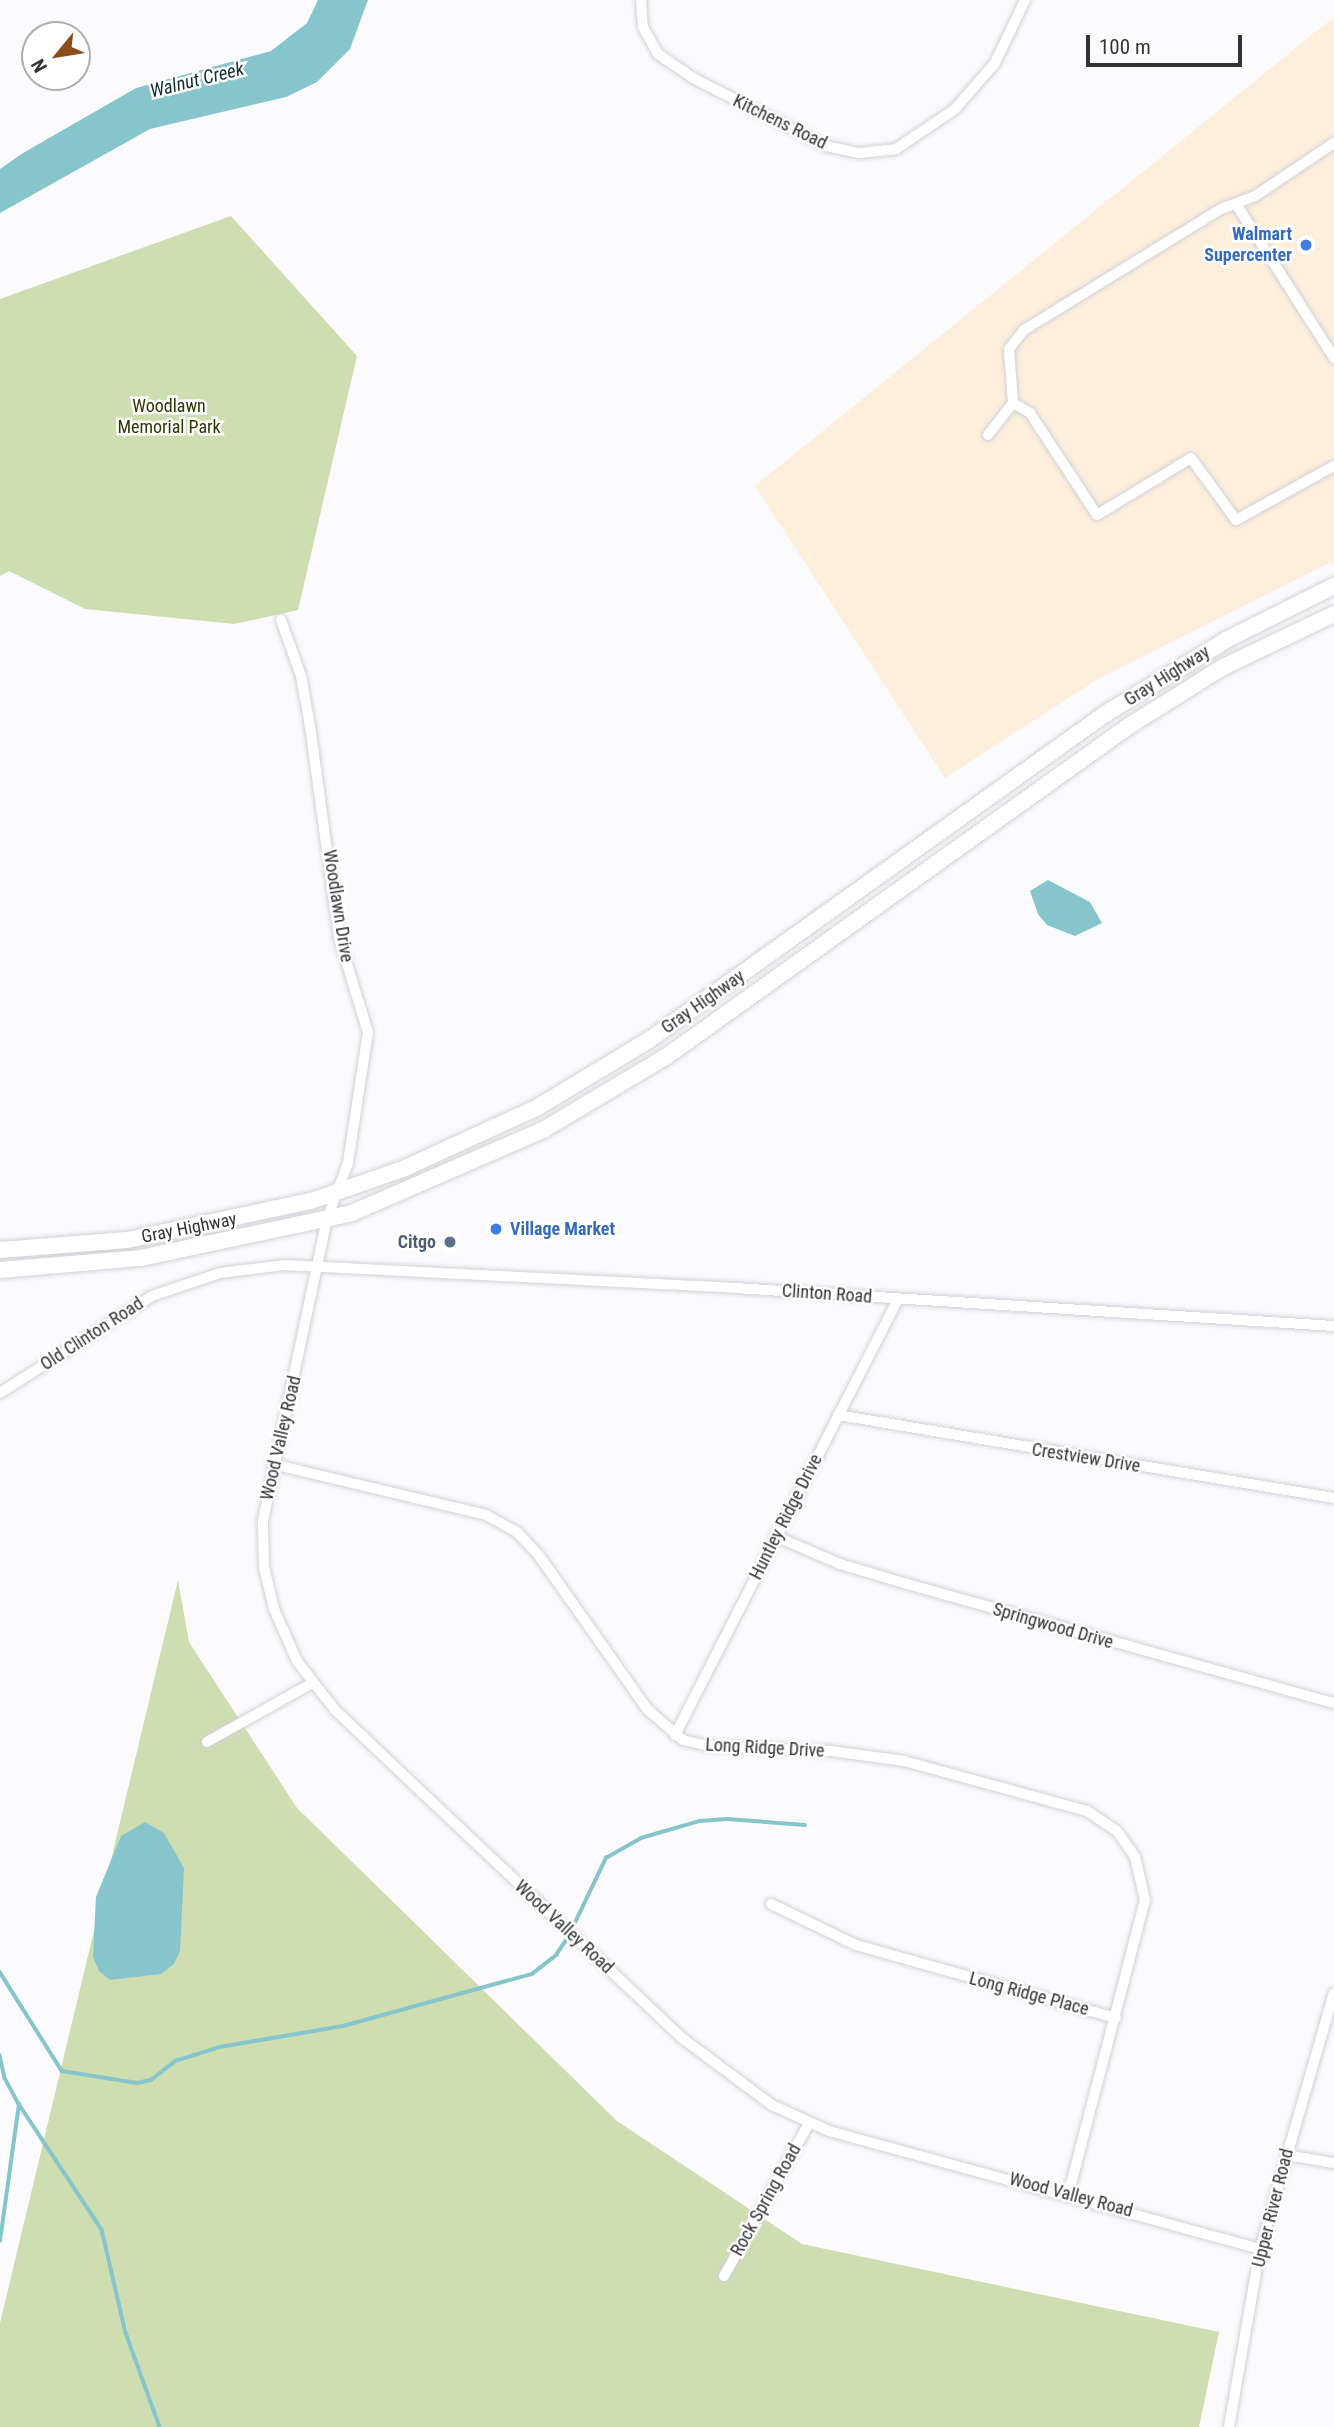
<!DOCTYPE html>
<style>
body{margin:0}
#map{position:relative;width:1334px;height:2427px;overflow:hidden;background:#fbfbfe;font-family:"Roboto Condensed",sans-serif}
div>[style]{position:absolute}
.commercial>*{inset:0;background:#feefdc}
.green>*{inset:0;background:#cedeb0}
.water>*{inset:0;background:#86c5cb}
.stream>*{height:3.5px;margin:-1.75px;padding:0 1.75px;transform-origin:1.75px;border-radius:1.75px;background:#86c5cb}
.roads{filter:drop-shadow(0 0 2px #d1d1d7) drop-shadow(0 0 2px #d1d1d7)}
.minor>*{height:10px;margin:-5px;padding:0 5px;transform-origin:5px;border-radius:5px;background:#fff}
.highway>*{height:16px;margin:-8px;padding:0 8px;transform-origin:8px;border-radius:8px;background:#fff}
.dots>*{width:19px;height:19px;translate:-50% -50%;box-sizing:border-box;border:4px solid #fff;border-radius:50%}
span{translate:-50% -50%;white-space:nowrap;text-align:center;line-height:1.15;-webkit-text-stroke:5px #fff;paint-order:stroke}
.street-label{font-size:18px;color:#323335}
.shop-label{font-size:18px;color:#366cbe;font-weight:700}
.right{translate:-100% -50%;text-align:right}
.left{translate:0 -50%;text-align:left}
.park-label{font-size:18px;color:#2b3802}
.service-label{font-size:18px;color:#4e5e75;font-weight:700}
.water-label{font-size:19px;color:#0f3033;font-style:italic}
.north{position:absolute;left:21px;top:21px;width:70px;height:70px;box-sizing:border-box;background:#fff;border:2px solid #adadae;border-radius:50%;rotate:240deg;font-size:19px;font-weight:700;line-height:28px;text-align:center;color:#323335}
.north::after{content:'';display:block;margin:auto;width:24px;height:32px;background:#8e4c19;clip-path:polygon(50% 0,100% 100%,50% 72%,0 100%)}
.scale{position:absolute;left:1086px;top:35px;width:156px;height:32px;box-sizing:border-box;border:4px solid #323335;border-top:0;padding-left:9px;font-size:21px;line-height:24px;white-space:nowrap;color:#323335;-webkit-text-stroke:5px #fff;paint-order:stroke}
</style>
<div id="map">
<div class="commercial">
<i style="clip-path:polygon(1334px 17px,1334px 568px,1331px 562px,1096px 680px,945px 778px,755px 486px)"></i>
</div>
<div class="green">
<i style="clip-path:polygon(231px 216px,357px 356px,298px 610px,234px 624px,85px 609px,9px 571px,0 576px,0 299px)"></i>
<i style="clip-path:polygon(178px 1580px,189px 1642px,297px 1808px,617px 2121px,802px 2244px,1219px 2332px,1199px 2427px,0 2427px,0 2323px)"></i>
</div>
<div class="water">
<i style="clip-path:polygon(318px 0,368px 0,350px 49px,317px 82px,286px 97px,150px 129px,0 213px,0 169px,23px 153px,136px 88px,271px 51px,307px 23px)"></i>
<i style="clip-path:polygon(1048px 880px,1090px 902px,1102px 923px,1075px 936px,1047px 925px,1038px 914px,1030px 891px)"></i>
<i style="clip-path:polygon(145px 1822px,164px 1833px,184px 1868px,180px 1951px,174px 1964px,161px 1974px,110px 1980px,99px 1971px,93px 1957px,96px 1897px,121px 1836px)"></i>
</div>
<div class="stream">
<i style="left:572px;top:1929px;width:79px;rotate:-64.4deg"></i>
<i style="left:606px;top:1858px;width:40px;rotate:-29.7deg"></i>
<i style="left:641px;top:1838px;width:61px;rotate:-16.1deg"></i>
<i style="left:700px;top:1821px;width:27px;rotate:-4deg"></i>
<i style="left:727px;top:1819px;width:78px;rotate:4.4deg"></i>
<i style="left:0;top:1972px;width:117px;rotate:57.9deg"></i>
<i style="left:62px;top:2071px;width:76px;rotate:9.1deg"></i>
<i style="left:137px;top:2083px;width:14px;rotate:-12deg"></i>
<i style="left:151px;top:2080px;width:31px;rotate:-38deg"></i>
<i style="left:175px;top:2061px;width:47px;rotate:-17.3deg"></i>
<i style="left:220px;top:2047px;width:125px;rotate:-9.7deg"></i>
<i style="left:343px;top:2026px;width:196px;rotate:-15.4deg"></i>
<i style="left:532px;top:1974px;width:31px;rotate:-38deg"></i>
<i style="left:556px;top:1955px;width:18px;rotate:-56deg"></i>
<i style="left:0;top:2055px;width:24px;rotate:78deg"></i>
<i style="left:5px;top:2078px;width:30px;rotate:62deg"></i>
<i style="left:19px;top:2104px;width:151px;rotate:56.6deg"></i>
<i style="left:102px;top:2230px;width:106px;rotate:76.9deg"></i>
<i style="left:126px;top:2333px;width:100px;rotate:70.1deg"></i>
<i style="left:0;top:2241px;width:138px;rotate:-82.1deg"></i>
</div>
<div class="roads">
<div class="minor">
<i style="left:641px;top:0;width:27px;rotate:86deg"></i>
<i style="left:643px;top:27px;width:31px;rotate:61deg"></i>
<i style="left:658px;top:54px;width:42px;rotate:34.4deg"></i>
<i style="left:693px;top:78px;width:149px;rotate:27.1deg"></i>
<i style="left:826px;top:146px;width:35px;rotate:12deg"></i>
<i style="left:860px;top:153px;width:36px;rotate:-6deg"></i>
<i style="left:896px;top:149px;width:71px;rotate:-34.1deg"></i>
<i style="left:955px;top:109px;width:61px;rotate:-49deg"></i>
<i style="left:995px;top:63px;width:70px;rotate:-64.5deg"></i>
<i style="left:1236px;top:204px;width:183px;rotate:57.5deg"></i>
<i style="left:1013px;top:403px;width:20px;rotate:30deg"></i>
<i style="left:1030px;top:413px;width:122px;rotate:56.7deg"></i>
<i style="left:1097px;top:515px;width:110px;rotate:-31.2deg"></i>
<i style="left:1191px;top:458px;width:77px;rotate:54deg"></i>
<i style="left:1236px;top:520px;width:112px;rotate:-28.9deg"></i>
<i style="left:988px;top:435px;width:41px;rotate:-52deg"></i>
<i style="left:1013px;top:403px;width:54px;rotate:-94.2deg"></i>
<i style="left:1009px;top:349px;width:24px;rotate:-52deg"></i>
<i style="left:1024px;top:330px;width:231px;rotate:-31.6deg"></i>
<i style="left:1221px;top:209px;width:36px;rotate:-21deg"></i>
<i style="left:1255px;top:196px;width:95px;rotate:-33.9deg"></i>
<i style="left:281px;top:620px;width:59px;rotate:70.3deg"></i>
<i style="left:301px;top:676px;width:51px;rotate:79.8deg"></i>
<i style="left:310px;top:726px;width:214px;rotate:82.2deg"></i>
<i style="left:339px;top:938px;width:98px;rotate:72.9deg"></i>
<i style="left:368px;top:1032px;width:133px;rotate:98.7deg"></i>
<i style="left:348px;top:1163px;width:60px;rotate:110.6deg"></i>
<i style="left:327px;top:1219px;width:309px;rotate:102deg"></i>
<i style="left:263px;top:1521px;width:46px;rotate:88.8deg"></i>
<i style="left:264px;top:1567px;width:43px;rotate:76.6deg"></i>
<i style="left:274px;top:1609px;width:57px;rotate:66.1deg"></i>
<i style="left:297px;top:1661px;width:62px;rotate:52.2deg"></i>
<i style="left:335px;top:1710px;width:477px;rotate:43.4deg"></i>
<i style="left:682px;top:2038px;width:112px;rotate:36.7deg"></i>
<i style="left:772px;top:2105px;width:63px;rotate:24.5deg"></i>
<i style="left:829px;top:2131px;width:447px;rotate:15.3deg"></i>
<i style="left:0;top:1393px;width:180px;rotate:-32.5deg"></i>
<i style="left:152px;top:1296px;width:72px;rotate:-18.7deg"></i>
<i style="left:220px;top:1273px;width:64px;rotate:-7.1deg"></i>
<i style="left:284px;top:1265px;width:452px;rotate:2.9deg"></i>
<i style="left:735px;top:1288px;width:600px;rotate:3.63deg"></i>
<i style="left:838px;top:1415px;width:503px;rotate:9.5deg"></i>
<i style="left:272px;top:1464px;width:220px;rotate:13.4deg"></i>
<i style="left:486px;top:1515px;width:37px;rotate:29deg"></i>
<i style="left:518px;top:1533px;width:33px;rotate:47deg"></i>
<i style="left:540px;top:1557px;width:187px;rotate:54.8deg"></i>
<i style="left:648px;top:1710px;width:46px;rotate:40.6deg"></i>
<i style="left:683px;top:1740px;width:26px;rotate:13deg"></i>
<i style="left:708px;top:1746px;width:123px;rotate:2.3deg"></i>
<i style="left:831px;top:1751px;width:74px;rotate:7.8deg"></i>
<i style="left:904px;top:1761px;width:190px;rotate:15.3deg"></i>
<i style="left:1087px;top:1811px;width:36px;rotate:34deg"></i>
<i style="left:1117px;top:1831px;width:32px;rotate:55deg"></i>
<i style="left:1135px;top:1857px;width:44px;rotate:76.9deg"></i>
<i style="left:1145px;top:1900px;width:305px;rotate:104.6deg"></i>
<i style="left:775px;top:1536px;width:71px;rotate:23.3deg"></i>
<i style="left:840px;top:1564px;width:70px;rotate:16.6deg"></i>
<i style="left:907px;top:1584px;width:443px;rotate:15.6deg"></i>
<i style="left:675px;top:1735px;width:490px;rotate:-62.9deg"></i>
<i style="left:207px;top:1742px;width:120px;rotate:-29.3deg"></i>
<i style="left:771px;top:1904px;width:94px;rotate:25.8deg"></i>
<i style="left:856px;top:1945px;width:270px;rotate:15.7deg"></i>
<i style="left:1286px;top:2155px;width:49px;rotate:9.5deg"></i>
<i style="left:724px;top:2276px;width:175px;rotate:-60.9deg"></i>
<i style="left:1229px;top:2427px;width:181px;rotate:-80.1deg"></i>
<i style="left:1260px;top:2249px;width:266px;rotate:-73.9deg"></i>
</div>
<div class="highway">
<i style="left:0;top:1250px;width:127px;rotate:-4.5deg"></i>
<i style="left:127px;top:1240px;width:188px;rotate:-12deg"></i>
<i style="left:311px;top:1201px;width:100px;rotate:-19.3deg"></i>
<i style="left:405px;top:1168px;width:146px;rotate:-24.6deg"></i>
<i style="left:538px;top:1107px;width:130px;rotate:-31.1deg"></i>
<i style="left:649px;top:1040px;width:561px;rotate:-35.56deg"></i>
<i style="left:1105px;top:714px;width:142px;rotate:-31.4deg"></i>
<i style="left:1226px;top:640px;width:121px;rotate:-26.6deg"></i>
<i style="left:0;top:1270px;width:142px;rotate:-4.9deg"></i>
<i style="left:141px;top:1258px;width:216px;rotate:-12deg"></i>
<i style="left:352px;top:1213px;width:208px;rotate:-23.5deg"></i>
<i style="left:543px;top:1130px;width:144px;rotate:-30.8deg"></i>
<i style="left:667px;top:1056px;width:568px;rotate:-35.54deg"></i>
<i style="left:1129px;top:726px;width:111px;rotate:-32.1deg"></i>
<i style="left:1223px;top:667px;width:123px;rotate:-25.5deg"></i>
</div>
</div>
<div class="dots">
<i style="left:1306px;top:245px;background:#3f7fe0"></i>
<i style="left:496px;top:1229px;background:#3f7fe0"></i>
<i style="left:450px;top:1242px;background:#5c6f8a"></i>
</div>
<div class="street-label">
<span style="left:780px;top:122px;rotate:26deg">Kitchens Road</span>
<span style="left:1167px;top:676px;rotate:-32deg">Gray Highway</span>
<span style="left:338px;top:906px;rotate:81deg">Woodlawn Drive</span>
<span style="left:703px;top:1002px;rotate:-35deg">Gray Highway</span>
<span style="left:189px;top:1228px;rotate:-11deg">Gray Highway</span>
<span style="left:827px;top:1294px;rotate:4deg">Clinton Road</span>
<span style="left:92px;top:1334px;rotate:-33deg">Old Clinton Road</span>
<span style="left:281px;top:1438px;rotate:-77deg">Wood Valley Road</span>
<span style="left:1086px;top:1458px;rotate:9deg">Crestview Drive</span>
<span style="left:786px;top:1517px;rotate:-63deg">Huntley Ridge Drive</span>
<span style="left:1053px;top:1626px;rotate:16deg">Springwood Drive</span>
<span style="left:765px;top:1748px;rotate:3deg">Long Ridge Drive</span>
<span style="left:564px;top:1927px;rotate:43deg">Wood Valley Road</span>
<span style="left:1029px;top:1994px;rotate:15deg">Long Ridge Place</span>
<span style="left:1071px;top:2195px;rotate:15deg">Wood Valley Road</span>
<span style="left:766px;top:2200px;rotate:-61deg">Rock Spring Road</span>
<span style="left:1273px;top:2208px;rotate:-76deg">Upper River Road</span>
</div>
<div class="shop-label">
<span class="right" style="left:1292px;top:245px">Walmart<br>Supercenter</span>
<span class="left" style="left:510px;top:1229px">Village Market</span>
</div>
<div class="park-label">
<span style="left:169px;top:417px">Woodlawn<br>Memorial Park</span>
</div>
<div class="service-label">
<span class="right" style="left:436px;top:1242px">Citgo</span>
</div>
<div class="water-label">
<span style="left:197px;top:80px;rotate:-14deg">Walnut Creek</span>
</div>
<div class="north">N</div>
<div class="scale">100 m</div>
</div>
